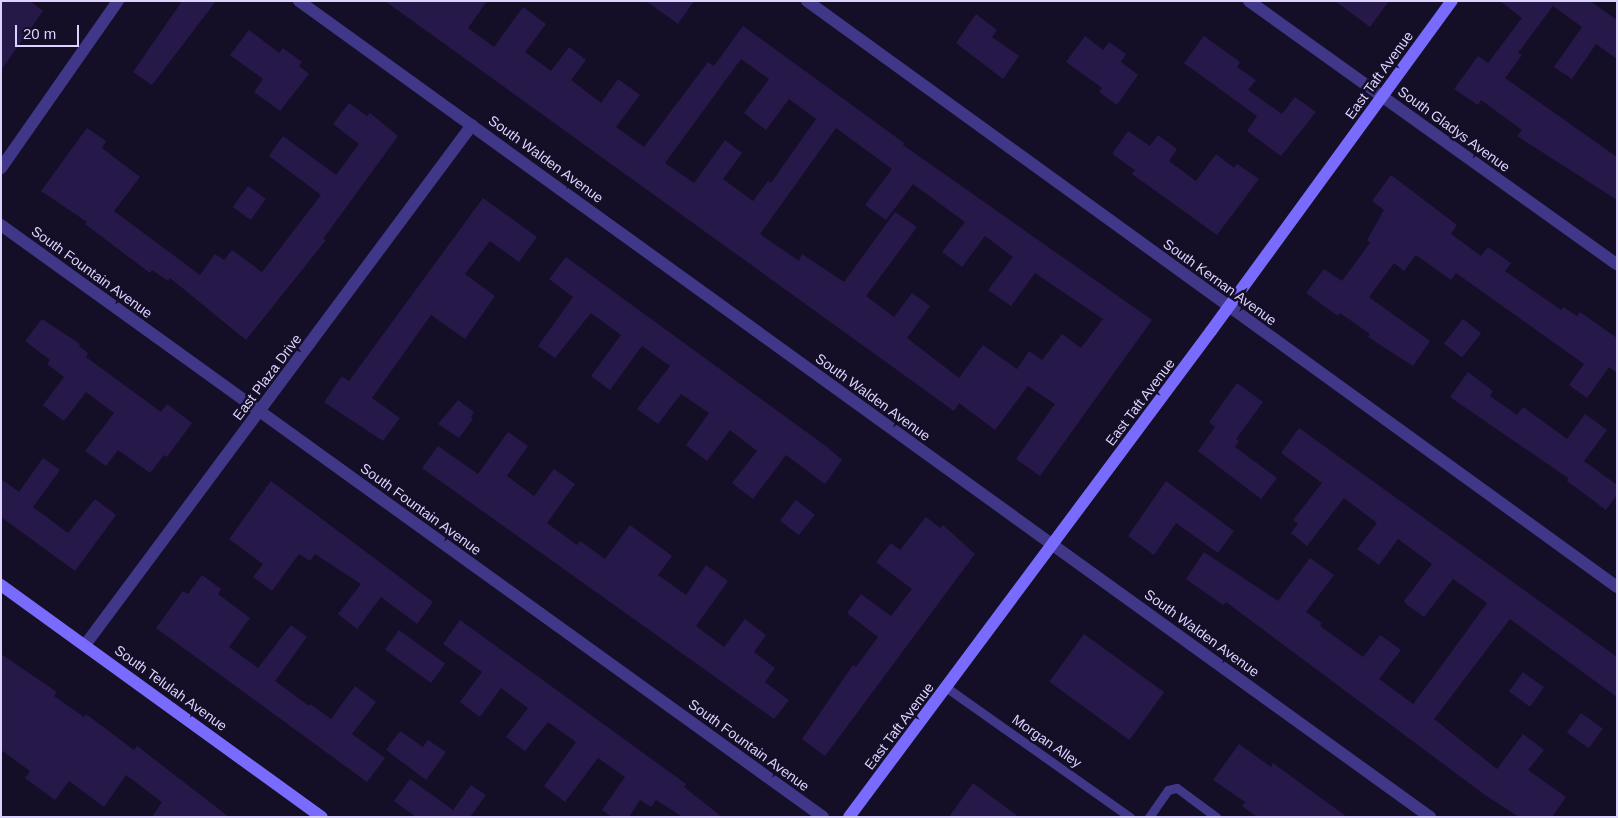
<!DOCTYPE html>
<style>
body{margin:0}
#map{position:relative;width:1618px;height:818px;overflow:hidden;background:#140e27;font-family:Helvetica,sans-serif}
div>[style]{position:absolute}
.building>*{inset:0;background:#261949;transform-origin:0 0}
.lane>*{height:9px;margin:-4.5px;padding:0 4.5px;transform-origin:4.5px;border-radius:4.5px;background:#403789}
.street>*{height:12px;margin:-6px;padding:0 6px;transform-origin:6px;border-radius:6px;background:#403789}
.secondary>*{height:12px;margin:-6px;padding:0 6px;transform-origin:6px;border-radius:6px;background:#7a6bff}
span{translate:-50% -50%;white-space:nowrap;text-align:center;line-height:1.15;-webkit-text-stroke:5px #140e27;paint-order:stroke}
.street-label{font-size:14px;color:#dcd4ff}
.frame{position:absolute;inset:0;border:2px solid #dcd4ff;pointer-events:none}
.scale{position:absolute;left:15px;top:25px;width:64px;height:22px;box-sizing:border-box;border:2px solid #dcd4ff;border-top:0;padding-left:6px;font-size:15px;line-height:18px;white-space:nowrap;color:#dcd4ff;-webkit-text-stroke:4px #140e27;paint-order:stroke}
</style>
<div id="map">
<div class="building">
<i style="clip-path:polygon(1px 1px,30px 1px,43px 11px,1px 70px)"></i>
<i style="clip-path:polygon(182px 1px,216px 1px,152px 85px,133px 72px)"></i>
<i style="clip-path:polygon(evenodd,385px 1px,487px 1px,468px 28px,494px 47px,523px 7px,546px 24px,525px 52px,551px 71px,569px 47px,586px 60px,571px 80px,601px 103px,618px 79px,640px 95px,616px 127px,644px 147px,708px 62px,714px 66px,743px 26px,904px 143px,903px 145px,1152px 320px,1040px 476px,1016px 459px,1055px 404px,1028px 386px,995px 430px,959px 403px,954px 411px,385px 1px,741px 59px,769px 79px,744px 113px,766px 130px,789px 99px,816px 119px,771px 183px,768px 181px,753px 201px,723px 179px,742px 153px,725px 140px,694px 183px,665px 163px,741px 59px,385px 1px,836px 128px,892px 169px,865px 205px,886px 220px,913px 184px,965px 222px,942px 252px,953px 260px,962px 267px,985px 236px,1013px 257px,988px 290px,1011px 306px,1035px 273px,1103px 319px,1081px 348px,1062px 334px,1042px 360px,1029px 351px,1017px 369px,983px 345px,959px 378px,907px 338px,930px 306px,912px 293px,894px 317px,866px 296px,917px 227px,895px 212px,844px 282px,802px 254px,799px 261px,760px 234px,836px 128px)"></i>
<i style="clip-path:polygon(646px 1px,694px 1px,678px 24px)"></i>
<i style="clip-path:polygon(1335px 1px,1389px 1px,1370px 27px)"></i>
<i style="clip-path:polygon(1500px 1px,1590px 1px,1617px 20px,1617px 59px,1596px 44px,1572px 79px,1554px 67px,1582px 27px,1553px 6px,1518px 53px,1522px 55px,1505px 78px,1617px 157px,1617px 200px,1517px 136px,1522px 130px,1481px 100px,1478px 105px,1454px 89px,1478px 56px,1488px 63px,1522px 18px)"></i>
<i style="clip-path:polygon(976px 14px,997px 30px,992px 37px,1019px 56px,1003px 79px,956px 43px)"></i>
<i style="clip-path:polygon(249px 30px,279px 53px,283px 48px,302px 62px,299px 66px,309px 74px,280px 111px,254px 92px,263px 79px,230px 55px)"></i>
<i style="clip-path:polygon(1085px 36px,1103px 50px,1109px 42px,1126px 54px,1121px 62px,1138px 75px,1117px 105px,1099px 92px,1102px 88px,1066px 62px)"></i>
<i style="clip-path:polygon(1204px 36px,1240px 62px,1237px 67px,1256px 80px,1248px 90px,1282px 114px,1295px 97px,1316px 112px,1281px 156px,1247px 131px,1257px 116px,1184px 63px)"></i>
<i style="clip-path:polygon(349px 103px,367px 116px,370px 113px,398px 136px,323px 239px,326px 240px,246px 340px,170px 278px,168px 281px,152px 270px,150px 273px,85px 224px,87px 222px,41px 191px,87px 128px,106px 141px,102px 148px,140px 177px,114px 211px,200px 275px,215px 254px,224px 260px,232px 250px,262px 272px,321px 195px,269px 156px,283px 136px,336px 175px,359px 144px,333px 124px)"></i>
<i style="clip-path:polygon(1128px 131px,1150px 146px,1158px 135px,1177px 149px,1169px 161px,1196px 181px,1216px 154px,1234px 168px,1237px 164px,1259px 179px,1217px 235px,1132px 174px,1135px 170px,1112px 154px)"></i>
<i style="clip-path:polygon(1391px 175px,1457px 225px,1451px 234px,1481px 256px,1488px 247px,1511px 263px,1505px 271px,1561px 310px,1563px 307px,1577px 316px,1580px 312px,1617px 338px,1617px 373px,1609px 367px,1587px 398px,1569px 385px,1584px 364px,1456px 273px,1451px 280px,1416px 255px,1404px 271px,1394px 263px,1369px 297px,1430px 341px,1413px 366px,1368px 337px,1370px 334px,1340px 313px,1338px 316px,1306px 293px,1324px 269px,1342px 281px,1370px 243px,1367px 240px,1384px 210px,1372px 201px)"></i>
<i style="left:248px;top:186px;width:22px;height:26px;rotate:36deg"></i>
<i style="clip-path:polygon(483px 198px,537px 237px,519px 262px,490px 241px,465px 274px,495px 296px,465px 339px,431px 315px,372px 398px,400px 418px,383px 441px,324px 402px,342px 376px,349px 381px)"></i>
<i style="clip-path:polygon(566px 257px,827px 447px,842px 460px,825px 484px,786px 455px,753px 499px,732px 483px,757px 451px,730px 430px,707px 461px,686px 445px,709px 413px,681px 394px,658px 424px,637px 409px,670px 366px,642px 346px,610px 390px,591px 376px,621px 335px,591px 313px,555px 358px,538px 346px,573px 297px,549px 279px)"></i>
<i style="clip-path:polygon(42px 319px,80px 344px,79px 346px,88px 353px,86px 357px,161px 412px,167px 404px,192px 423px,167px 457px,164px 455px,150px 473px,118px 450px,106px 466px,85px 451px,114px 413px,86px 392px,64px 421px,43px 405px,64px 377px,47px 364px,50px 360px,25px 341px)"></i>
<i style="left:1463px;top:319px;width:23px;height:31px;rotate:38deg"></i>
<i style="clip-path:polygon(1468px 372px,1493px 391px,1490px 396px,1517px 415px,1523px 407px,1567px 439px,1585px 414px,1607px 430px,1584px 461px,1617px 485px,1617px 495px,1606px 510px,1567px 481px,1568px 478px,1450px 397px)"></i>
<i style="clip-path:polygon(1237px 383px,1263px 402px,1236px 439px,1239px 441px,1235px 447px,1277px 478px,1261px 499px,1198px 451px,1215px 427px,1209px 422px)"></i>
<i style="clip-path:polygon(458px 400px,474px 412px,471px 417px,473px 419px,459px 438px,438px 424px)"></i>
<i style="clip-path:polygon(1299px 428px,1617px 657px,1617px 697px,1510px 619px,1434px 719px,1497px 769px,1523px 734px,1544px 750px,1528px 770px,1566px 797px,1552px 817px,1519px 817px,1485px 795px,1226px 602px,1223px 605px,1186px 579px,1204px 552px,1278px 601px,1310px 558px,1334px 575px,1306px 612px,1322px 623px,1320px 626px,1363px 657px,1380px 635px,1401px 650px,1379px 679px,1413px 704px,1442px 665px,1487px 603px,1453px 579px,1424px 617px,1406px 604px,1404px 601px,1432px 564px,1398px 539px,1379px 565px,1357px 549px,1377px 523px,1344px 498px,1307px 546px,1291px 533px,1298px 524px,1293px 520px,1322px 483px,1281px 453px)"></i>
<i style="clip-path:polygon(508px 432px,528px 446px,507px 476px,534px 496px,554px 469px,575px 484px,547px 523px,577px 545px,580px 541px,605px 559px,630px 525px,672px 556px,658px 575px,686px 595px,706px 565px,728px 581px,696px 626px,724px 647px,745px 619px,766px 635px,754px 652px,775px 668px,765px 682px,789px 700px,774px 719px,422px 468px,438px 446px,478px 474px)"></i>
<i style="clip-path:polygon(43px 458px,60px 470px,33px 507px,68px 533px,95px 499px,116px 515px,75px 571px,1px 517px,1px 479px,19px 492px)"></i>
<i style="clip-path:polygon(271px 481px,433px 602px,417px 624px,381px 597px,357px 629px,338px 614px,361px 584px,315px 554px,310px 561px,299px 554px,272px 591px,253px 577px,263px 564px,229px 539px)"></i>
<i style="clip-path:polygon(1166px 481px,1234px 531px,1218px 553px,1176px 523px,1154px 555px,1128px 536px)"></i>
<i style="left:796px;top:500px;width:24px;height:26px;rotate:38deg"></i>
<i style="clip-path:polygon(926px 517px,940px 528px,943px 525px,975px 554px,825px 756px,802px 739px,853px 665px,856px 667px,878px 637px,847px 613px,861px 594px,891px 616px,912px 589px,876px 562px,891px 543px,900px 550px)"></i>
<i style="clip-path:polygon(202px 575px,221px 589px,218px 594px,250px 618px,229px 647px,258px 668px,291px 625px,307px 637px,275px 681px,309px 706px,310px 704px,331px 719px,355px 686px,376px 702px,352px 734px,385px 758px,367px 782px,156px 628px,183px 591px,188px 594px)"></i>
<i style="clip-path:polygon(460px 620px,686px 784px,684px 787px,722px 817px,683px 817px,656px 800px,651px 807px,640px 800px,629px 817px,612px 817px,602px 810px,625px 777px,598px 758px,565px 802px,544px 786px,576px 742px,548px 722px,525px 751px,506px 737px,528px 708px,501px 688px,480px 717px,460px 702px,482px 672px,443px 644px)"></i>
<i style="left:399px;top:630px;width:57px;height:24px;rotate:36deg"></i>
<i style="left:1084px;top:634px;width:99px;height:59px;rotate:36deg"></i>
<i style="clip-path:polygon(1px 654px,57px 692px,54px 696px,84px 717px,86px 714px,134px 750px,137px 746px,229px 817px,152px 817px,162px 802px,126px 775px,104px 807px,69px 781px,55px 800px,25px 778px,30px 771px,1px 750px)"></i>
<i style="left:1523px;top:672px;width:26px;height:24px;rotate:36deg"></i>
<i style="left:1581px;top:713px;width:27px;height:24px;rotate:36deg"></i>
<i style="clip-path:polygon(400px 731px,423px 747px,428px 740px,446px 752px,426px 780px,386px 750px)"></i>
<i style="clip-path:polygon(1239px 744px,1271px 767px,1273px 763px,1347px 817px,1257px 817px,1242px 806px,1245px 802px,1213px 780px)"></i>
<i style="clip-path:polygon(410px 779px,453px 810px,471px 785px,486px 795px,470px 817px,416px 817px,394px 801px)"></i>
<i style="clip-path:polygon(973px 783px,1019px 817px,949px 817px)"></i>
</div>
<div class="lane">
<i style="left:947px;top:688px;width:224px;rotate:35.2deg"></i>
<i style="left:1149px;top:817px;width:33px;rotate:-55deg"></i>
<i style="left:1168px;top:790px;width:9px;rotate:-13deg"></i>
<i style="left:1177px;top:788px;width:49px;rotate:36.6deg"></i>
</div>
<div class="street">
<i style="left:299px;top:1px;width:1395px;rotate:35.81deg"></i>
<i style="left:807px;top:1px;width:1000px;rotate:35.88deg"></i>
<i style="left:1249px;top:1px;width:452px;rotate:35.6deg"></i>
<i style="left:1px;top:168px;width:204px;rotate:-55deg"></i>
<i style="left:1px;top:225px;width:1013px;rotate:35.76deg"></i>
<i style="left:85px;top:645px;width:648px;rotate:-53.34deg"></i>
</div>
<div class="secondary">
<i style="left:1px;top:585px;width:396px;rotate:35.9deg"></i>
<i style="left:849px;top:817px;width:606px;rotate:-53.32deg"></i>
<i style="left:1211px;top:331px;width:409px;rotate:-53.9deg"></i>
</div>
<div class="street-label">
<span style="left:1379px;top:75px;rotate:-54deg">East Taft Avenue</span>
<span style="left:1454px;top:129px;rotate:36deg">South Gladys Avenue</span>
<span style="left:546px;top:159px;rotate:36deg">South Walden Avenue</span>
<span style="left:92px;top:272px;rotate:36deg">South Fountain Avenue</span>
<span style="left:1220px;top:282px;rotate:36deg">South Kernan Avenue</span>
<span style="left:267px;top:377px;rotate:-53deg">East Plaza Drive</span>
<span style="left:873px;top:397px;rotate:36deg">South Walden Avenue</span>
<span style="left:1140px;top:402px;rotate:-53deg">East Taft Avenue</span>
<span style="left:421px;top:509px;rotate:36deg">South Fountain Avenue</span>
<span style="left:1202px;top:633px;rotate:36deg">South Walden Avenue</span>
<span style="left:171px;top:688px;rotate:36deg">South Telulah Avenue</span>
<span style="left:899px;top:726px;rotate:-53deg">East Taft Avenue</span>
<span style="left:1047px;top:741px;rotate:35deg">Morgan Alley</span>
<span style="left:749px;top:745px;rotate:36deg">South Fountain Avenue</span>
</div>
<div class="frame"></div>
<div class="scale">20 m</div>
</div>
